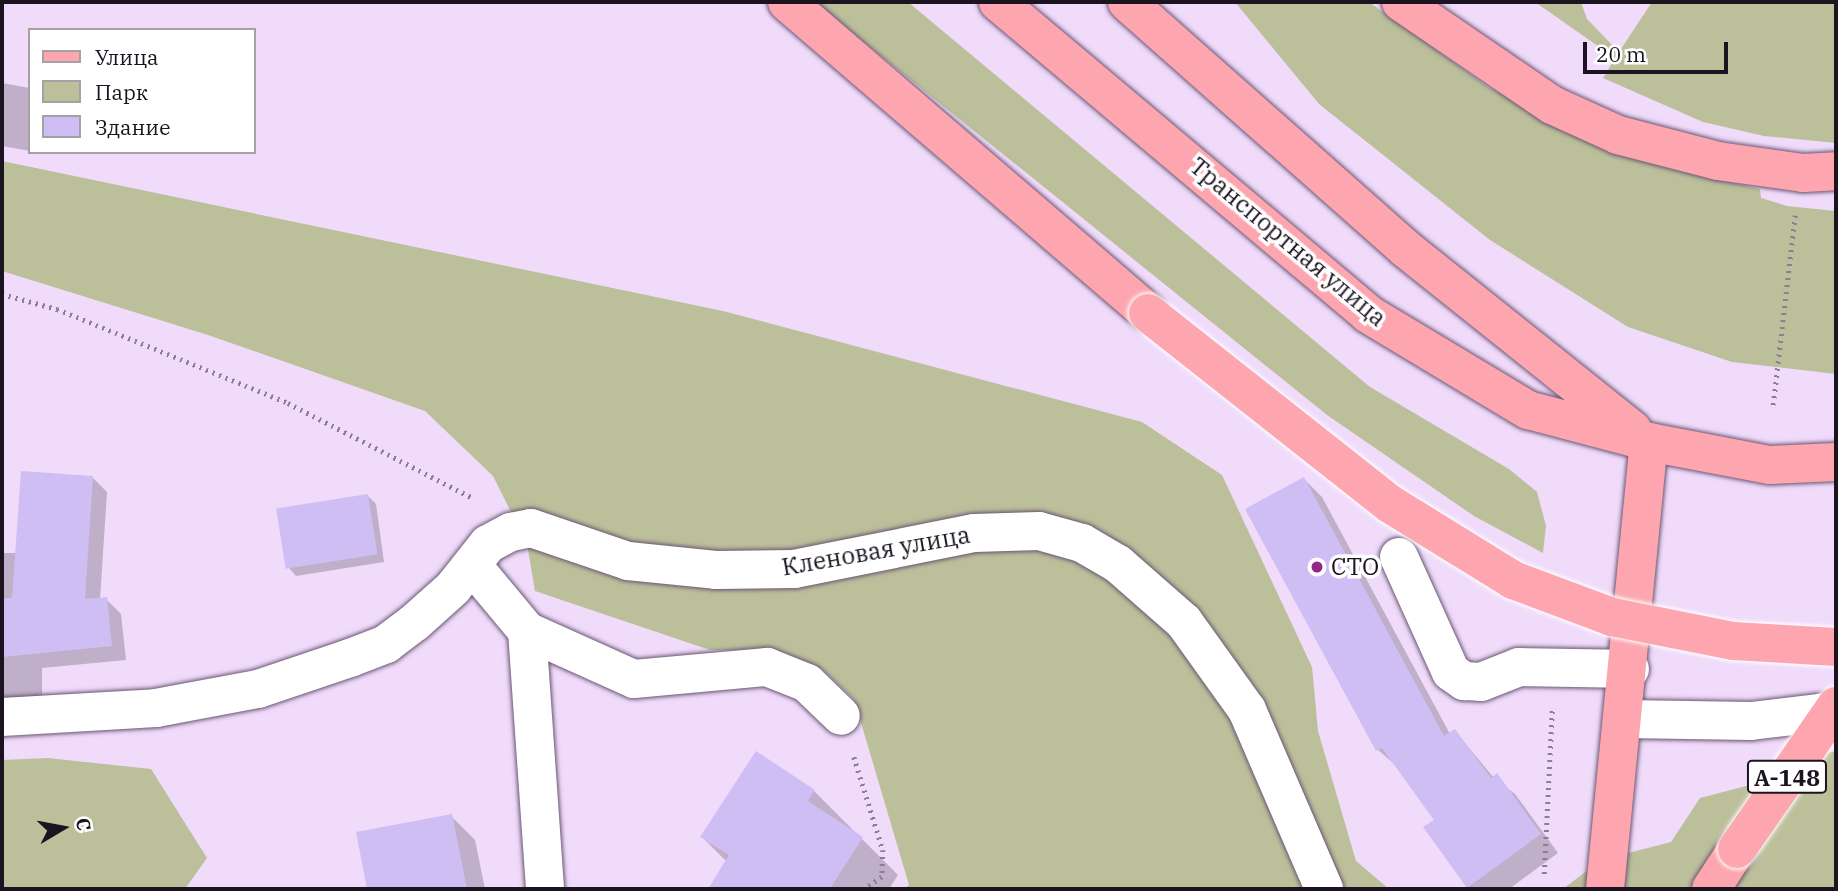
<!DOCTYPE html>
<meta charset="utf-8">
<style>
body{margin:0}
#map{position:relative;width:1838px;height:891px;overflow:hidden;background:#f0dbfb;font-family:"IBM Plex Serif",serif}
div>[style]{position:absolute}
.green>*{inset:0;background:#bcc09a}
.shadow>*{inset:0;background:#0003}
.building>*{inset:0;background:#cfbef3;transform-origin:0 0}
.path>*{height:4.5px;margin-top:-2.25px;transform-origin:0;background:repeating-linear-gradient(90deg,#8c7d93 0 2px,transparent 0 7px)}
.roads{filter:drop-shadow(0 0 2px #6a5773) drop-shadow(0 0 2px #6a5773)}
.minor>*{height:38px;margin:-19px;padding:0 19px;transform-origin:19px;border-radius:19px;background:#fff}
.major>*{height:38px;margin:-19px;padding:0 19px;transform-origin:19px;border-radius:19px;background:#fda6af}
.bridges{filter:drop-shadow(0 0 2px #fff) drop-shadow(0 0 2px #fff)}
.major-bridge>*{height:38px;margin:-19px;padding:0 19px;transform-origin:19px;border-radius:19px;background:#fda6af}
.dots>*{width:19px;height:19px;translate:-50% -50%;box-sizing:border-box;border:4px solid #fff;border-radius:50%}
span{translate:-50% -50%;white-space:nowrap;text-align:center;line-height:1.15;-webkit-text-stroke:7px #fff;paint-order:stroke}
.shield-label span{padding:2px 5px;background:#fff;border:2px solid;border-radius:5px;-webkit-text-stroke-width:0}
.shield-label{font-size:23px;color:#1b131f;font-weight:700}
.street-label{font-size:24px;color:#1b131f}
.poi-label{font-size:24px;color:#1b131f}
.left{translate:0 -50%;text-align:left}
.frame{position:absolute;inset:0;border:4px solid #1b131f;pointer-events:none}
.legend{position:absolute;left:28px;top:28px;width:228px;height:126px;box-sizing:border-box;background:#fff;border:2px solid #a4a1a5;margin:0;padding:9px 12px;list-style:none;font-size:21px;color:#1b131f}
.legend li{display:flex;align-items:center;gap:14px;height:35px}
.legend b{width:35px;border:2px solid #a4a1a5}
.north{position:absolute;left:28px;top:793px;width:70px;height:70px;-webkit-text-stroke:5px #fff;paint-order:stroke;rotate:80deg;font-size:19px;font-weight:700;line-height:28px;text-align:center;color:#1b131f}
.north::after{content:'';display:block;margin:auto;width:24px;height:32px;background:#1b131f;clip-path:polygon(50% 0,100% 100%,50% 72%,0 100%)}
.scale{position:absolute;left:1583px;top:42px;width:145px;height:32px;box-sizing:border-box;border:4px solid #1b131f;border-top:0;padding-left:9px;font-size:21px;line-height:24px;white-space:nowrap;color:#1b131f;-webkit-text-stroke:5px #fff;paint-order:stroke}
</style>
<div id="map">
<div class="green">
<i style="clip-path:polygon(814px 2px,908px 2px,1370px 387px,1509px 469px,1537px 492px,1546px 526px,1543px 553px,1474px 516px,1327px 415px)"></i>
<i style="clip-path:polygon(1235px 2px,1369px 2px,1488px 87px,1553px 121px,1661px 166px,1760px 189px,1761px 198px,1787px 206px,1836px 211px,1836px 374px,1732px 362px,1628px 327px,1490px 240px,1319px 104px)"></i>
<i style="clip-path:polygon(1535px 2px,1581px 2px,1587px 19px,1619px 52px,1652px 2px,1836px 2px,1836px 143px,1764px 136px,1703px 122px,1603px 78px,1615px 58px)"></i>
<i style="clip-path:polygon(2px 161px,723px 311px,1142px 422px,1222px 475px,1312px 667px,1318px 731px,1356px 861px,1389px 889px,904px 889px,909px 885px,854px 699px,822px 669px,776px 650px,710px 650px,535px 591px,527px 544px,493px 476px,425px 411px,208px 335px,2px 271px)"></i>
<i style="clip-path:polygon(1836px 751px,1836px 889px,1563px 889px,1601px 860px,1671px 842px,1700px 798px,1750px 785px,1796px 761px)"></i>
<i style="clip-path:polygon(48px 758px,151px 769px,207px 858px,185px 889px,2px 889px,2px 760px)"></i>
</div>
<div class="shadow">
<i style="clip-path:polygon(2px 83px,30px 88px,30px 151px,2px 146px)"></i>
<i style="clip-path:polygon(93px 478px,107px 492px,100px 600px,106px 599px,121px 614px,126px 660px,42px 668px,42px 708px,2px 711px,2px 553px,17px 553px)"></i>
<i style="clip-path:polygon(1304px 479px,1322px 497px,1450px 734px,1455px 731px,1494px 778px,1515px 794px,1558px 853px,1509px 889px,1469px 887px,1426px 828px,1436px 820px,1398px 767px,1378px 750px)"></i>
<i style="clip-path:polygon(367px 495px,376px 504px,384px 562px,296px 576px,288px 567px)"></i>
<i style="clip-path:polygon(814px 791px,898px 875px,889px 889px,710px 889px,727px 862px,702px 837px)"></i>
<i style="clip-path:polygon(451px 816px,475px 840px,485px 889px,369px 889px,358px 834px)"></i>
</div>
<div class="building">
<i style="clip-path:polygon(21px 471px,93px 476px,85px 599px,107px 597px,112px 646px,2px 657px,2px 598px,12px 598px)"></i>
<i style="clip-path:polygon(1304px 477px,1444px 736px,1455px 729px,1491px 778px,1497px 773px,1541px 834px,1467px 888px,1423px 827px,1434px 820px,1382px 748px,1376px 751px,1245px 509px)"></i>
<i style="left:368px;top:494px;width:61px;height:93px;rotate:81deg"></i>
<i style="clip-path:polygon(756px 751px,815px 790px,808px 801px,863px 837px,830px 889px,708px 889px,729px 855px,700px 837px)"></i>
<i style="clip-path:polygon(452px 814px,467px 889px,367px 889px,356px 832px)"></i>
</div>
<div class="path">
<i style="left:2px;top:294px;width:57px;rotate:15.3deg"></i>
<i style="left:57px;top:309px;width:249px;rotate:22.1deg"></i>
<i style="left:288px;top:403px;width:210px;rotate:27.2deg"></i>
<i style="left:1773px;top:405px;width:191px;rotate:-83.4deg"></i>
<i style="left:854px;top:757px;width:97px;rotate:72.7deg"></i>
<i style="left:883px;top:850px;width:27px;rotate:92deg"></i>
<i style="left:882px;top:877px;width:22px;rotate:146deg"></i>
<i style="left:1544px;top:874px;width:164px;rotate:-87.2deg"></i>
</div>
<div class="roads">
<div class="minor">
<i style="left:1399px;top:557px;width:126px;rotate:65.7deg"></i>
<i style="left:1451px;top:672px;width:16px;rotate:35deg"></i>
<i style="left:1464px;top:681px;width:17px;rotate:3deg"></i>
<i style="left:1481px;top:682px;width:41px;rotate:-21.5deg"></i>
<i style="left:1519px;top:667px;width:111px;rotate:1deg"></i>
<i style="left:472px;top:565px;width:86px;rotate:50.2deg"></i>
<i style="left:527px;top:631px;width:117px;rotate:24.2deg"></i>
<i style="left:634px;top:679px;width:134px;rotate:-5.2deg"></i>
<i style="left:767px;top:667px;width:43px;rotate:21.8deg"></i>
<i style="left:807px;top:683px;width:47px;rotate:44.1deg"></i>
<i style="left:527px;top:631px;width:259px;rotate:86deg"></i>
<i style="left:2px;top:717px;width:154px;rotate:-3.3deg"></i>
<i style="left:156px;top:708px;width:104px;rotate:-10.6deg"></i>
<i style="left:258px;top:689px;width:97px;rotate:-18.6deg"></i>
<i style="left:350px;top:658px;width:39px;rotate:-21deg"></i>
<i style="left:386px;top:644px;width:35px;rotate:-37deg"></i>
<i style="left:414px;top:623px;width:52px;rotate:-41.9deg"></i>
<i style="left:453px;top:588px;width:56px;rotate:-51.5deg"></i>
<i style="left:488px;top:544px;width:26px;rotate:-28deg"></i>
<i style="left:511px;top:532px;width:20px;rotate:-11deg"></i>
<i style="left:531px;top:528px;width:102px;rotate:18.8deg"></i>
<i style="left:628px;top:561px;width:88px;rotate:5.8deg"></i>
<i style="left:716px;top:570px;width:78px;rotate:-0.7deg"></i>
<i style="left:794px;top:569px;width:184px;rotate:-11.3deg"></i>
<i style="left:974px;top:533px;width:65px;rotate:-1.8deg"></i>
<i style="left:1039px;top:531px;width:45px;rotate:15.6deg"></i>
<i style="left:1082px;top:543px;width:42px;rotate:30.3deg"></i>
<i style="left:1118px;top:564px;width:88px;rotate:41.3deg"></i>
<i style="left:1184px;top:622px;width:108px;rotate:54.4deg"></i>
<i style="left:1247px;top:710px;width:195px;rotate:66.7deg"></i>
<i style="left:1625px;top:719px;width:126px;rotate:0.9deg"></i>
<i style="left:1751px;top:721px;width:86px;rotate:-6.7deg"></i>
</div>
<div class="major">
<i style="left:787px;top:2px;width:476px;rotate:40.7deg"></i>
<i style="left:998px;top:2px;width:484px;rotate:40.1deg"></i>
<i style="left:1368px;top:314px;width:187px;rotate:31deg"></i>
<i style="left:1528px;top:410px;width:125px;rotate:14.8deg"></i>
<i style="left:1649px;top:442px;width:123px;rotate:10.8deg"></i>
<i style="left:1770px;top:465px;width:66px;rotate:-2.6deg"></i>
<i style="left:1127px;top:2px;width:373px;rotate:41.5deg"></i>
<i style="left:1406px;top:249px;width:290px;rotate:38.6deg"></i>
<i style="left:1401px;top:2px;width:183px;rotate:34.3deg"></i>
<i style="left:1552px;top:105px;width:72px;rotate:24.4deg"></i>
<i style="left:1618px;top:135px;width:103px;rotate:14.6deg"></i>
<i style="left:1718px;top:161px;width:86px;rotate:8deg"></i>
<i style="left:1803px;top:173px;width:33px;rotate:-3deg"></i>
<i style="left:1605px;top:889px;width:449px;rotate:-84.4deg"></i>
<i style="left:1711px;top:889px;width:48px;rotate:-57deg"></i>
</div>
</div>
<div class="bridges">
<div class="major-bridge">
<i style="left:1148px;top:313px;width:308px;rotate:38.3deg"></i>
<i style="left:1390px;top:504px;width:145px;rotate:31.7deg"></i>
<i style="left:1513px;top:580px;width:106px;rotate:20.5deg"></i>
<i style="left:1612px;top:617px;width:123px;rotate:11.2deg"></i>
<i style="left:1733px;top:641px;width:103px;rotate:3.3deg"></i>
<i style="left:1737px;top:849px;width:174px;rotate:-55.3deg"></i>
</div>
</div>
<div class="dots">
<i style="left:1317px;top:567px;background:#92278a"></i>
</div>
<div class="shield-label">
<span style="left:1787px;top:777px">А-148</span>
</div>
<div class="street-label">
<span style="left:1288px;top:242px;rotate:40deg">Транспортная улица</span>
<span style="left:876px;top:551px;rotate:-10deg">Кленовая улица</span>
</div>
<div class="poi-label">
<span class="left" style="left:1331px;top:567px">СТО</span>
</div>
<div class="frame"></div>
<ul class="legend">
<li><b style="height:9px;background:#fda6af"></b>Улица</li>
<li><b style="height:19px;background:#bcc09a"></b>Парк</li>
<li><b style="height:19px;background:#cfbef3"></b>Здание</li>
</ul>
<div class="north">С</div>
<div class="scale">20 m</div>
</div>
